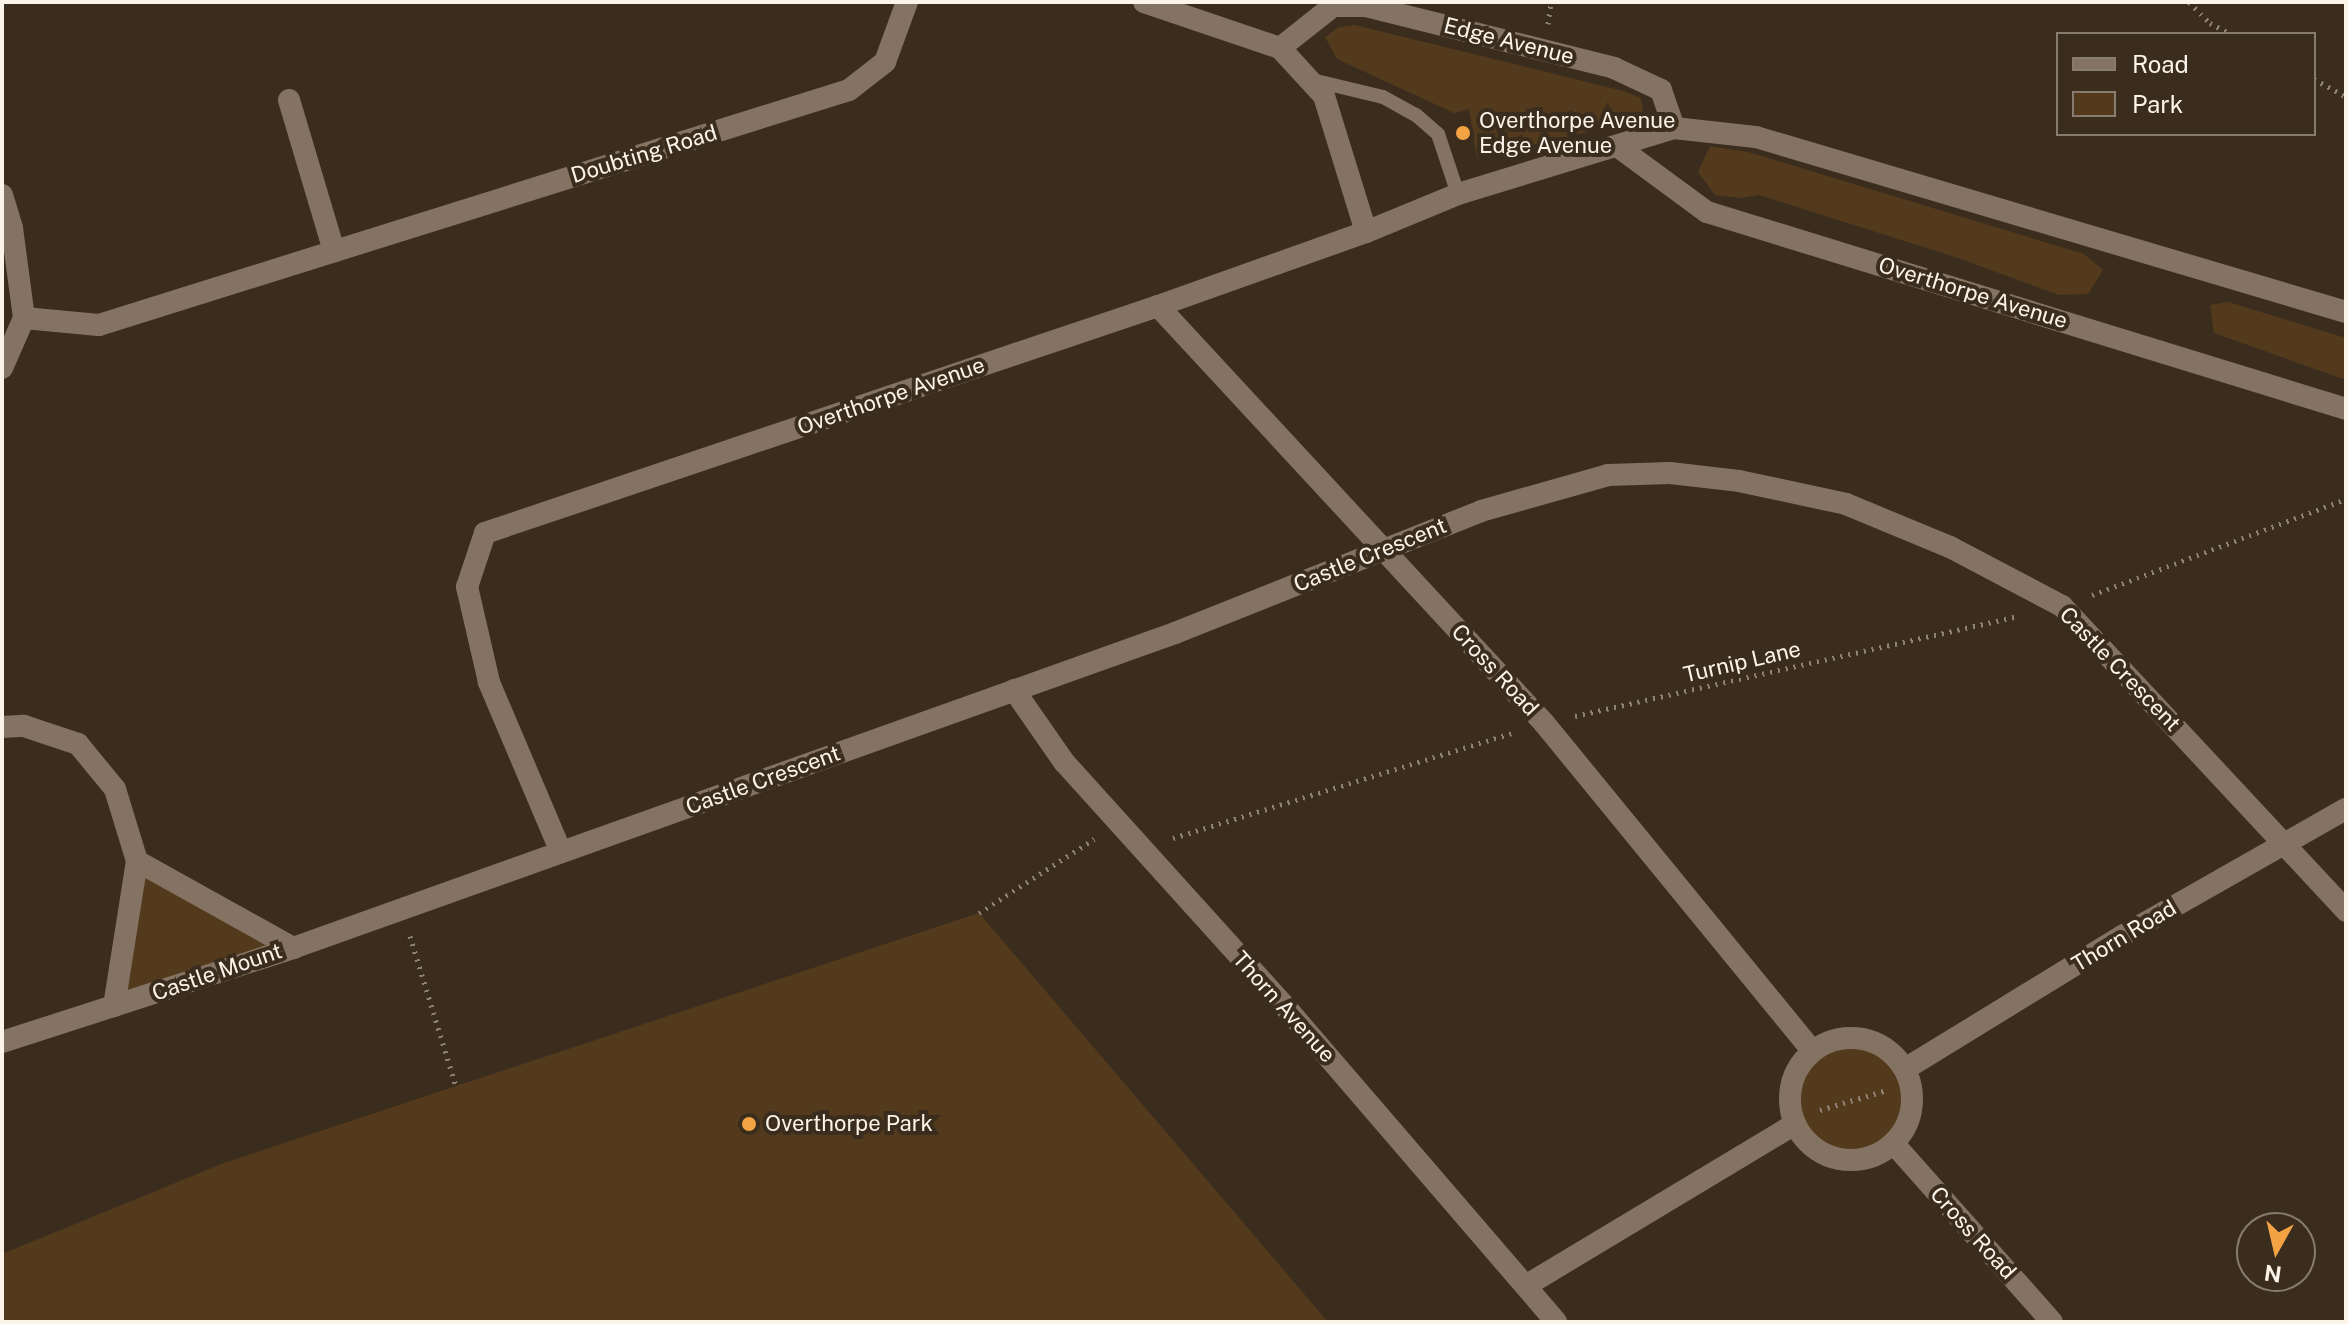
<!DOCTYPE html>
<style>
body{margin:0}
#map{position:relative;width:2348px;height:1324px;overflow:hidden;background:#3b2d1e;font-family:"Public Sans",sans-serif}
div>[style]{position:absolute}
.green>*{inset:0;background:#543a1d}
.round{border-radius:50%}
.path>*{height:5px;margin-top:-2.5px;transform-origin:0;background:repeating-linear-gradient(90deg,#8e8275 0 2px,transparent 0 8px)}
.service>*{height:14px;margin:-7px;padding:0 7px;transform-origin:7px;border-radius:7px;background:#847362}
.minor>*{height:22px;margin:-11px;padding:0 11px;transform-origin:11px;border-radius:11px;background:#847362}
.minor>.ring{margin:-11px;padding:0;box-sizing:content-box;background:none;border:22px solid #847362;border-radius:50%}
.dots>*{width:22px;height:22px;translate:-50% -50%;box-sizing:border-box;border:4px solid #3b2d1e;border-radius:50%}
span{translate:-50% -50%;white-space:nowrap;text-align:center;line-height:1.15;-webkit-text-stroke:8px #3b2d1e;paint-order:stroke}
.street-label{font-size:22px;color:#fcf3e9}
.poi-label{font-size:22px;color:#fcf3e9}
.left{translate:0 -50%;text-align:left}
.frame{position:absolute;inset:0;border:4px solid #fcf3e9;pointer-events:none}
.legend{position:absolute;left:2056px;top:32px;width:260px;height:104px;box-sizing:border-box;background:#3b2d1e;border:2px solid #887c6f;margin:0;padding:10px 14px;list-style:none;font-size:24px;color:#fcf3e9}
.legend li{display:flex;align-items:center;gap:16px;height:40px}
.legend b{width:40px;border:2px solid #887c6f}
.north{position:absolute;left:2236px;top:1212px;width:80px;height:80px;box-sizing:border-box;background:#3b2d1e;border:2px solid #887c6f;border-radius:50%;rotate:188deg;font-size:22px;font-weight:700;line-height:32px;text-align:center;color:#fcf3e9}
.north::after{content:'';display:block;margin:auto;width:28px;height:36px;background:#f4a344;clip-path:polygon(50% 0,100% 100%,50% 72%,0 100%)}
</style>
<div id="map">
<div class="green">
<i style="clip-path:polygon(1355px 25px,1623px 91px,1641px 98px,1643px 112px,1630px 122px,1477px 158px,1469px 109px,1454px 113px,1337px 59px,1325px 37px,1339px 27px)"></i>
<i style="clip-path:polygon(1710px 146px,1748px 152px,2084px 254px,2103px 270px,2088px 294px,2059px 295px,1955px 257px,1759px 195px,1741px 198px,1715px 195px,1698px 172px)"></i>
<i style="clip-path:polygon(2228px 302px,2346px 338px,2346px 380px,2214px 333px,2210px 305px)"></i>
<i style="clip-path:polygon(137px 861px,293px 948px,114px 1006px)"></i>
<i style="clip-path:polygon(979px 913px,1328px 1322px,2px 1322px,2px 1254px,224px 1163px)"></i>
<i class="round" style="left:1790px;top:1038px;width:122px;height:122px"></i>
</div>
<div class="path">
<i style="left:2189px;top:2px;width:30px;rotate:45deg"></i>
<i style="left:2210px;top:23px;width:24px;rotate:28deg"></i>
<i style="left:1548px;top:24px;width:22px;rotate:-82deg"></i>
<i style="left:2314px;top:79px;width:37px;rotate:29deg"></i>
<i style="left:2092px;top:595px;width:272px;rotate:-20.7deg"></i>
<i style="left:1575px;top:716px;width:454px;rotate:-12.7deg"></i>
<i style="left:1173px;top:838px;width:358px;rotate:-17.2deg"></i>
<i style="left:979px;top:913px;width:137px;rotate:-32.8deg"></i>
<i style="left:410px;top:936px;width:157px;rotate:73deg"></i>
<i style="left:1820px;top:1110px;width:70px;rotate:-16.6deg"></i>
</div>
<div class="service">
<i style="left:1312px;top:80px;width:73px;rotate:13.5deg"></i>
<i style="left:1383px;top:97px;width:38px;rotate:29deg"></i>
<i style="left:1416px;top:115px;width:29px;rotate:41deg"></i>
<i style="left:1438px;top:134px;width:63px;rotate:71.6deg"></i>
</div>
<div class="minor">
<i style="left:1144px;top:2px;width:144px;rotate:18.7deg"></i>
<i style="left:1280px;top:48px;width:65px;rotate:47.5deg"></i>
<i style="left:1324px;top:96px;width:142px;rotate:72.8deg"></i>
<i style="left:1280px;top:48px;width:68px;rotate:-38.4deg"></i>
<i style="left:1333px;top:6px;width:33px"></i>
<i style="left:1366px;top:6px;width:256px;rotate:14deg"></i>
<i style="left:1614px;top:68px;width:52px;rotate:25.1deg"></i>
<i style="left:1661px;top:90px;width:40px;rotate:71.1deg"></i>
<i style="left:289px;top:100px;width:158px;rotate:73.4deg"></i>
<i style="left:1617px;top:146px;width:112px;rotate:36.3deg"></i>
<i style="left:1707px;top:212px;width:669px;rotate:17.13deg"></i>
<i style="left:2px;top:195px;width:34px;rotate:73deg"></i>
<i style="left:12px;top:228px;width:91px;rotate:82.4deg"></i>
<i style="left:24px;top:318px;width:75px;rotate:5.3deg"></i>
<i style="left:99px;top:325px;width:786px;rotate:-17.4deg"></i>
<i style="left:849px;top:90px;width:46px;rotate:-37.9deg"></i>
<i style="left:885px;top:62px;width:64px;rotate:-69.9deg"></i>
<i style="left:1158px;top:306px;width:568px;rotate:47.21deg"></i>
<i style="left:1544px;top:723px;width:424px;rotate:50.7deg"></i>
<i style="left:2px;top:368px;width:55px;rotate:-66.3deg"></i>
<i style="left:1014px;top:690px;width:88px;rotate:55.2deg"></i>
<i style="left:1064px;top:762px;width:334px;rotate:47.9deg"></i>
<i style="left:1288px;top:1010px;width:411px;rotate:49.3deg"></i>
<i style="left:2px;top:727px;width:22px;rotate:-3deg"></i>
<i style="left:24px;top:726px;width:57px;rotate:18.4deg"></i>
<i style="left:78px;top:744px;width:58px;rotate:50.6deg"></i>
<i style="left:115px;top:789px;width:75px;rotate:73deg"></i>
<i style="left:137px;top:861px;width:147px;rotate:99deg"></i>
<i style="left:561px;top:852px;width:185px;rotate:-113deg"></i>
<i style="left:489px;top:682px;width:98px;rotate:-103deg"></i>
<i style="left:467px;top:587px;width:57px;rotate:-71.6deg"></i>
<i style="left:485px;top:533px;width:710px;rotate:-18.64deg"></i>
<i style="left:1158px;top:306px;width:221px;rotate:-19.6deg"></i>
<i style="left:1366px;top:232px;width:100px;rotate:-22.4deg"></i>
<i style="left:1458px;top:194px;width:226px;rotate:-17deg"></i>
<i style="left:1674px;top:128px;width:82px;rotate:6.3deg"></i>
<i style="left:1756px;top:137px;width:615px;rotate:16.52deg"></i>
<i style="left:137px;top:861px;width:179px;rotate:29.1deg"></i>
<i class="ring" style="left:1790px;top:1038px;width:100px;height:100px"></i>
<i style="left:2px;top:1042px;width:306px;rotate:-17.9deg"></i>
<i style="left:293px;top:948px;width:937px;rotate:-19.65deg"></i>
<i style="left:1175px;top:633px;width:329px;rotate:-21.7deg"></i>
<i style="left:1481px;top:511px;width:132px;rotate:-15.8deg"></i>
<i style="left:1608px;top:475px;width:62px;rotate:-1.8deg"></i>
<i style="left:1670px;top:473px;width:69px;rotate:6.6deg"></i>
<i style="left:1739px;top:481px;width:109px;rotate:12.1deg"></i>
<i style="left:1846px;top:504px;width:113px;rotate:22.5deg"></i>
<i style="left:1950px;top:547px;width:127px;rotate:27.8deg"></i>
<i style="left:2062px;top:606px;width:417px;rotate:47deg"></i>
<i style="left:1905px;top:1069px;width:255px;rotate:-31.5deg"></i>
<i style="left:2122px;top:936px;width:257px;rotate:-29.6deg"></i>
<i style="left:1894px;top:1144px;width:238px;rotate:48.4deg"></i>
<i style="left:1527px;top:1285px;width:313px;rotate:-31deg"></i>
</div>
<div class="dots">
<i style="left:1463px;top:133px;background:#f4a344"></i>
<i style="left:749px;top:1124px;background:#f4a344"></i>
</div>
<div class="street-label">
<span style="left:1509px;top:41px;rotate:14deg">Edge Avenue</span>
<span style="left:644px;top:154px;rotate:-17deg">Doubting Road</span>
<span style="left:1973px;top:293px;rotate:17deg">Overthorpe Avenue</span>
<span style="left:891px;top:396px;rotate:-19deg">Overthorpe Avenue</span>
<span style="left:1370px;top:555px;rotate:-22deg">Castle Crescent</span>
<span style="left:1742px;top:662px;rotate:-13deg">Turnip Lane</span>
<span style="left:2120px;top:669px;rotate:46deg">Castle Crescent</span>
<span style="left:1495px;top:670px;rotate:47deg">Cross Road</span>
<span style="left:763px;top:780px;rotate:-20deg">Castle Crescent</span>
<span style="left:2124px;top:936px;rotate:-31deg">Thorn Road</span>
<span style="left:217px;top:972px;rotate:-19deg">Castle Mount</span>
<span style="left:1284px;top:1007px;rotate:48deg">Thorn Avenue</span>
<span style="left:1973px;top:1233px;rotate:48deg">Cross Road</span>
</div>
<div class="poi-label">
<span class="left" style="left:1479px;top:133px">Overthorpe Avenue<br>Edge Avenue</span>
<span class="left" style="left:765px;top:1124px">Overthorpe Park</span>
</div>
<div class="frame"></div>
<ul class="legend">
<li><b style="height:10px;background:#847362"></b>Road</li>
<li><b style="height:22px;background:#543a1d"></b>Park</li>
</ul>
<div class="north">N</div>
</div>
